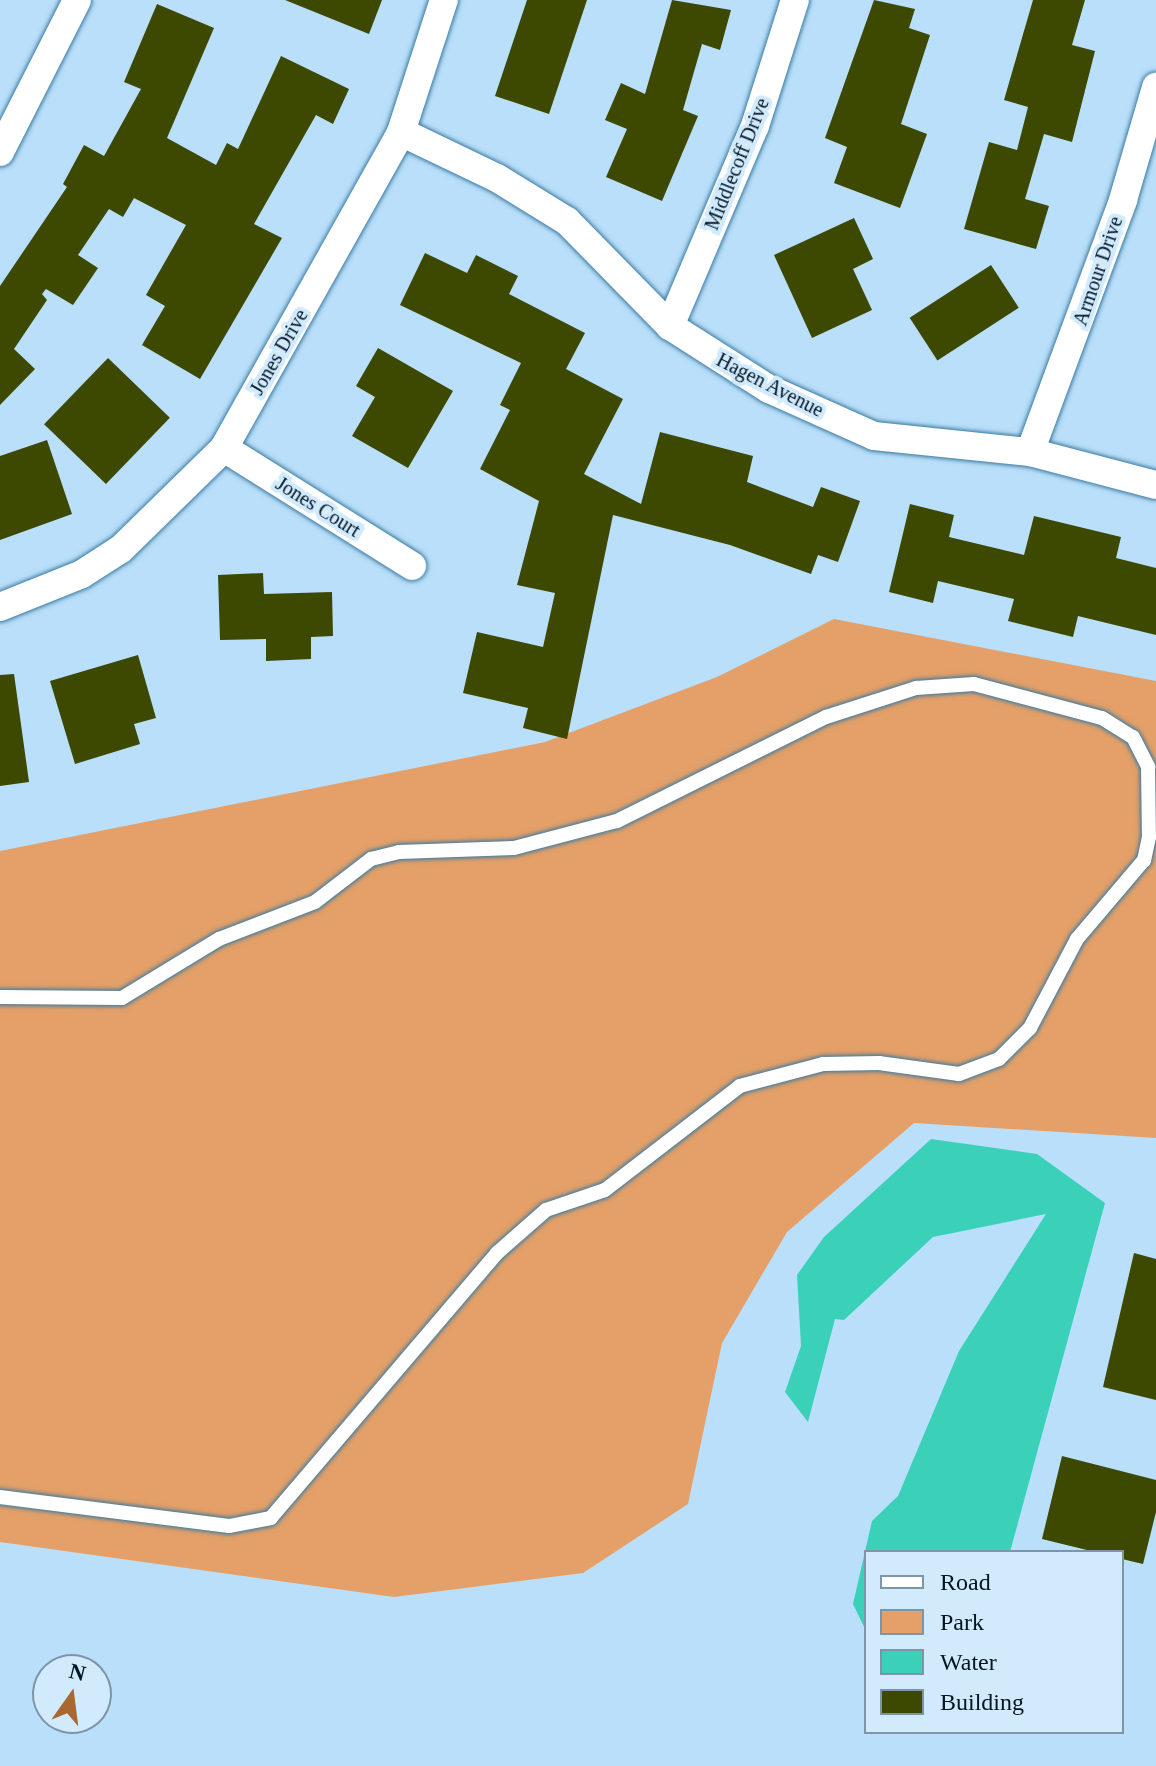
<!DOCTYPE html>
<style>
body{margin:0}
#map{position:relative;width:1156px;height:1766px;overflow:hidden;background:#b9dffa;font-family:Georgia,serif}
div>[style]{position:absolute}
.green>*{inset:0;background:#e4a068}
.water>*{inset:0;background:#3bd1b9}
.building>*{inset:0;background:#3d4800;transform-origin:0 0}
.roads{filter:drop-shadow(0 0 2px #3a7aa2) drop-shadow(0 0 2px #3a7aa2)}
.lane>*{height:14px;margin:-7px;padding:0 7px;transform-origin:7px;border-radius:7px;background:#fff}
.street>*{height:28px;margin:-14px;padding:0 14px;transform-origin:14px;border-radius:14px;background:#fff}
span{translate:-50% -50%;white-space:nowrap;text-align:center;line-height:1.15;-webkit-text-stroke:8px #d1eafc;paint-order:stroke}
.street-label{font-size:20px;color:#001525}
.legend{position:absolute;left:864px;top:1550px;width:260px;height:184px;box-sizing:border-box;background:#d1eafc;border:2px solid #7d95a6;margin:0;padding:10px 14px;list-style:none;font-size:24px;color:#001525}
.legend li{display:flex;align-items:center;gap:16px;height:40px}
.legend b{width:40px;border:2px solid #7d95a6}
.north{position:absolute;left:32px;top:1654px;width:80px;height:80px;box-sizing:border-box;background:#d1eafc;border:2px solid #7d95a6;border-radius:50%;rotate:14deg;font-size:22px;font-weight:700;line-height:32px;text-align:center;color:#001525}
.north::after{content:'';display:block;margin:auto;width:28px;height:36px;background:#a86830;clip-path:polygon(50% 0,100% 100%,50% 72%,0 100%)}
</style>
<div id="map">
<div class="green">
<i style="clip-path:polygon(834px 619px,1156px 681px,1156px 1138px,914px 1123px,787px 1232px,722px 1343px,688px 1504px,583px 1573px,394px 1597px,0 1542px,0 851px,545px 742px,717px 677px)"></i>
</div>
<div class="water">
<i style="clip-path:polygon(931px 1139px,1037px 1154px,1105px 1203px,1010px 1552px,866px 1552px,866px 1631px,853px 1604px,872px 1521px,898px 1496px,959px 1351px,1046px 1214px,933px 1237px,844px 1320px,835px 1319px,808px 1422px,785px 1392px,801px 1346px,797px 1275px,824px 1237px)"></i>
</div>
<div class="building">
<i style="clip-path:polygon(285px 0,382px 0,369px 34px)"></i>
<i style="clip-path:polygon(527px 0,587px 0,549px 114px,495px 96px)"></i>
<i style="clip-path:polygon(672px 0,731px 10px,720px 50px,702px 44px,683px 110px,698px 116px,662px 201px,606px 177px,627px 129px,605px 120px,621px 83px,645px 94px)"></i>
<i style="clip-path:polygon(874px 0,915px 9px,909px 28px,930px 35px,901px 124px,927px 134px,900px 208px,834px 183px,847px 147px,825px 138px)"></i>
<i style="clip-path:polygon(1033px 0,1085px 0,1072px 45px,1095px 51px,1072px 142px,1044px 134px,1025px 199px,1049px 206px,1036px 249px,964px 229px,989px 142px,1017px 150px,1028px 107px,1004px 100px)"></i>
<i style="clip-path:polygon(157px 4px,214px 28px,167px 138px,216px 165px,227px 143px,238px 149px,281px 56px,349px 89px,333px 124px,316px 115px,254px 224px,282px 238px,200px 379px,142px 345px,165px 306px,146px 295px,186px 225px,134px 198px,123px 217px,109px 209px,78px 255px,98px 268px,73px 305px,46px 289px,42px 294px,47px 300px,14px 349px,35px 369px,0 405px,0 286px,67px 187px,63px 184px,84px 145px,104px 156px,141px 89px,124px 82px)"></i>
<i style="clip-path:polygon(854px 218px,873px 259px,853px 269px,872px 310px,812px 338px,774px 255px)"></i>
<i style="clip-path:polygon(425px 253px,467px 273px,476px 255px,518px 276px,509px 294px,585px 333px,566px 369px,623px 399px,584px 474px,641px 504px,660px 432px,753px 456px,747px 482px,813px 507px,821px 487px,860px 501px,838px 562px,818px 555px,811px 574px,730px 545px,613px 515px,567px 739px,523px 728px,528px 708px,463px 693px,477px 632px,543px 647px,555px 593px,517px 585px,539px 501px,480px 469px,510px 410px,500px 405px,521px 363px,400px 305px)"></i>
<i style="left:991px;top:265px;width:51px;height:97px;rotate:57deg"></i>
<i style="clip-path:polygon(378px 348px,453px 391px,408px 468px,352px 436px,375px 397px,356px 386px)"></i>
<i style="left:108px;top:358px;width:86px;height:92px;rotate:44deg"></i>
<i style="clip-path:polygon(47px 440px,72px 514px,0 540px,0 456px)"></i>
<i style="clip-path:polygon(910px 504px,954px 515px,949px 537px,1024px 555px,1034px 516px,1121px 537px,1116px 558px,1156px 568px,1156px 635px,1078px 616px,1073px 637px,1008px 621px,1014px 599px,938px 581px,933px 603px,889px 592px)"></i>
<i style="clip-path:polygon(263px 573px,264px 594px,332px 592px,333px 636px,311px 637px,311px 659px,266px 661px,266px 639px,220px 640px,218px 575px)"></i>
<i style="clip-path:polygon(138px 655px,156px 718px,134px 724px,140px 744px,75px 764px,50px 681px)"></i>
<i style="clip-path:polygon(14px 674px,29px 782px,0 786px,0 675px)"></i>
<i style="clip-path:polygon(1134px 1253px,1156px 1259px,1156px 1400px,1103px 1387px)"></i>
<i style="clip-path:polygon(1062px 1456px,1156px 1480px,1156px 1512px,1143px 1564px,1122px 1559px,1122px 1552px,1095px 1552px,1042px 1539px)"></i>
</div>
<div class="roads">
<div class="lane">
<i style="left:0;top:997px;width:122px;rotate:0.5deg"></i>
<i style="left:122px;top:998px;width:114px;rotate:-31.3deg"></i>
<i style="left:219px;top:939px;width:103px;rotate:-21.1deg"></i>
<i style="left:315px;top:902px;width:71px;rotate:-37.5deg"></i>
<i style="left:371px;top:859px;width:29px;rotate:-14deg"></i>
<i style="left:399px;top:852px;width:115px;rotate:-2deg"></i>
<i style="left:514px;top:848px;width:106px;rotate:-14.7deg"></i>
<i style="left:617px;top:821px;width:233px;rotate:-26.5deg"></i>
<i style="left:826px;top:717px;width:95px;rotate:-17.9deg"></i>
<i style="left:916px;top:688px;width:58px;rotate:-3.9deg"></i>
<i style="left:974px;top:684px;width:132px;rotate:14.9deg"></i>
<i style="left:1102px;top:718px;width:36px;rotate:32deg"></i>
<i style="left:1133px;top:737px;width:34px;rotate:63deg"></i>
<i style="left:1148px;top:767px;width:70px;rotate:89.2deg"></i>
<i style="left:1149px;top:837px;width:24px;rotate:102deg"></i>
<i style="left:1144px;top:860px;width:104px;rotate:130.3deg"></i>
<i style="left:1077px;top:939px;width:101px;rotate:117.8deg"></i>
<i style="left:1030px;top:1028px;width:44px;rotate:135deg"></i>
<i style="left:999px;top:1059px;width:43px;rotate:159.4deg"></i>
<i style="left:959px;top:1074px;width:81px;rotate:-172.2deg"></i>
<i style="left:879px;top:1063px;width:56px;rotate:179deg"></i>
<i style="left:823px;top:1064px;width:86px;rotate:165.2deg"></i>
<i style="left:740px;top:1086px;width:170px;rotate:142.4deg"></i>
<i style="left:605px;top:1190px;width:62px;rotate:161.3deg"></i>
<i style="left:546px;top:1210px;width:65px;rotate:138.7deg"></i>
<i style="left:497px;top:1253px;width:348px;rotate:130.5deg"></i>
<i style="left:271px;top:1518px;width:43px;rotate:169.2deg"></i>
<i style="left:229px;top:1526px;width:231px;rotate:-172.8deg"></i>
</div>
<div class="street">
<i style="left:401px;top:132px;width:106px;rotate:25.6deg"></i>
<i style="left:497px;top:178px;width:82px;rotate:31.6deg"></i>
<i style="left:567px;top:221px;width:147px;rotate:45.6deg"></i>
<i style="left:670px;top:326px;width:117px;rotate:32.5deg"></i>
<i style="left:769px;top:389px;width:115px;rotate:24.1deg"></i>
<i style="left:874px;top:436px;width:157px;rotate:5.9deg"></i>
<i style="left:1030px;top:452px;width:130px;rotate:14.7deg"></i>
<i style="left:0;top:152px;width:170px;rotate:-63.1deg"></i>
<i style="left:670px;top:326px;width:217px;rotate:-67deg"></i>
<i style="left:755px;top:126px;width:132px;rotate:-72.4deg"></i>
<i style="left:224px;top:448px;width:222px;rotate:32.1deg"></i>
<i style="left:1030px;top:452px;width:269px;rotate:-69.7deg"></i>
<i style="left:1123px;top:200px;width:118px;rotate:-73.7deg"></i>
<i style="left:0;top:607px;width:88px;rotate:-21.9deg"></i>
<i style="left:82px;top:574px;width:46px;rotate:-32.7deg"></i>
<i style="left:121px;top:549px;width:144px;rotate:-44.4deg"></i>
<i style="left:224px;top:448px;width:362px;rotate:-60.7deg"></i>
<i style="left:401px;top:132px;width:139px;rotate:-72deg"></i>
</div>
</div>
<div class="street-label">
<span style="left:737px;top:164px;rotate:-68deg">Middlecoff Drive</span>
<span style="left:1098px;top:271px;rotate:-71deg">Armour Drive</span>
<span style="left:279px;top:352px;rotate:-60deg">Jones Drive</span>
<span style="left:770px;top:385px;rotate:27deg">Hagen Avenue</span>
<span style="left:318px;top:507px;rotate:32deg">Jones Court</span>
</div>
<ul class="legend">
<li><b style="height:10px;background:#fff"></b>Road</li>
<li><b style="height:22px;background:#e4a068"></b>Park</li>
<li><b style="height:22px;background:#3bd1b9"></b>Water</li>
<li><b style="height:22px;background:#3d4800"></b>Building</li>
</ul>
<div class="north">N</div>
</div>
